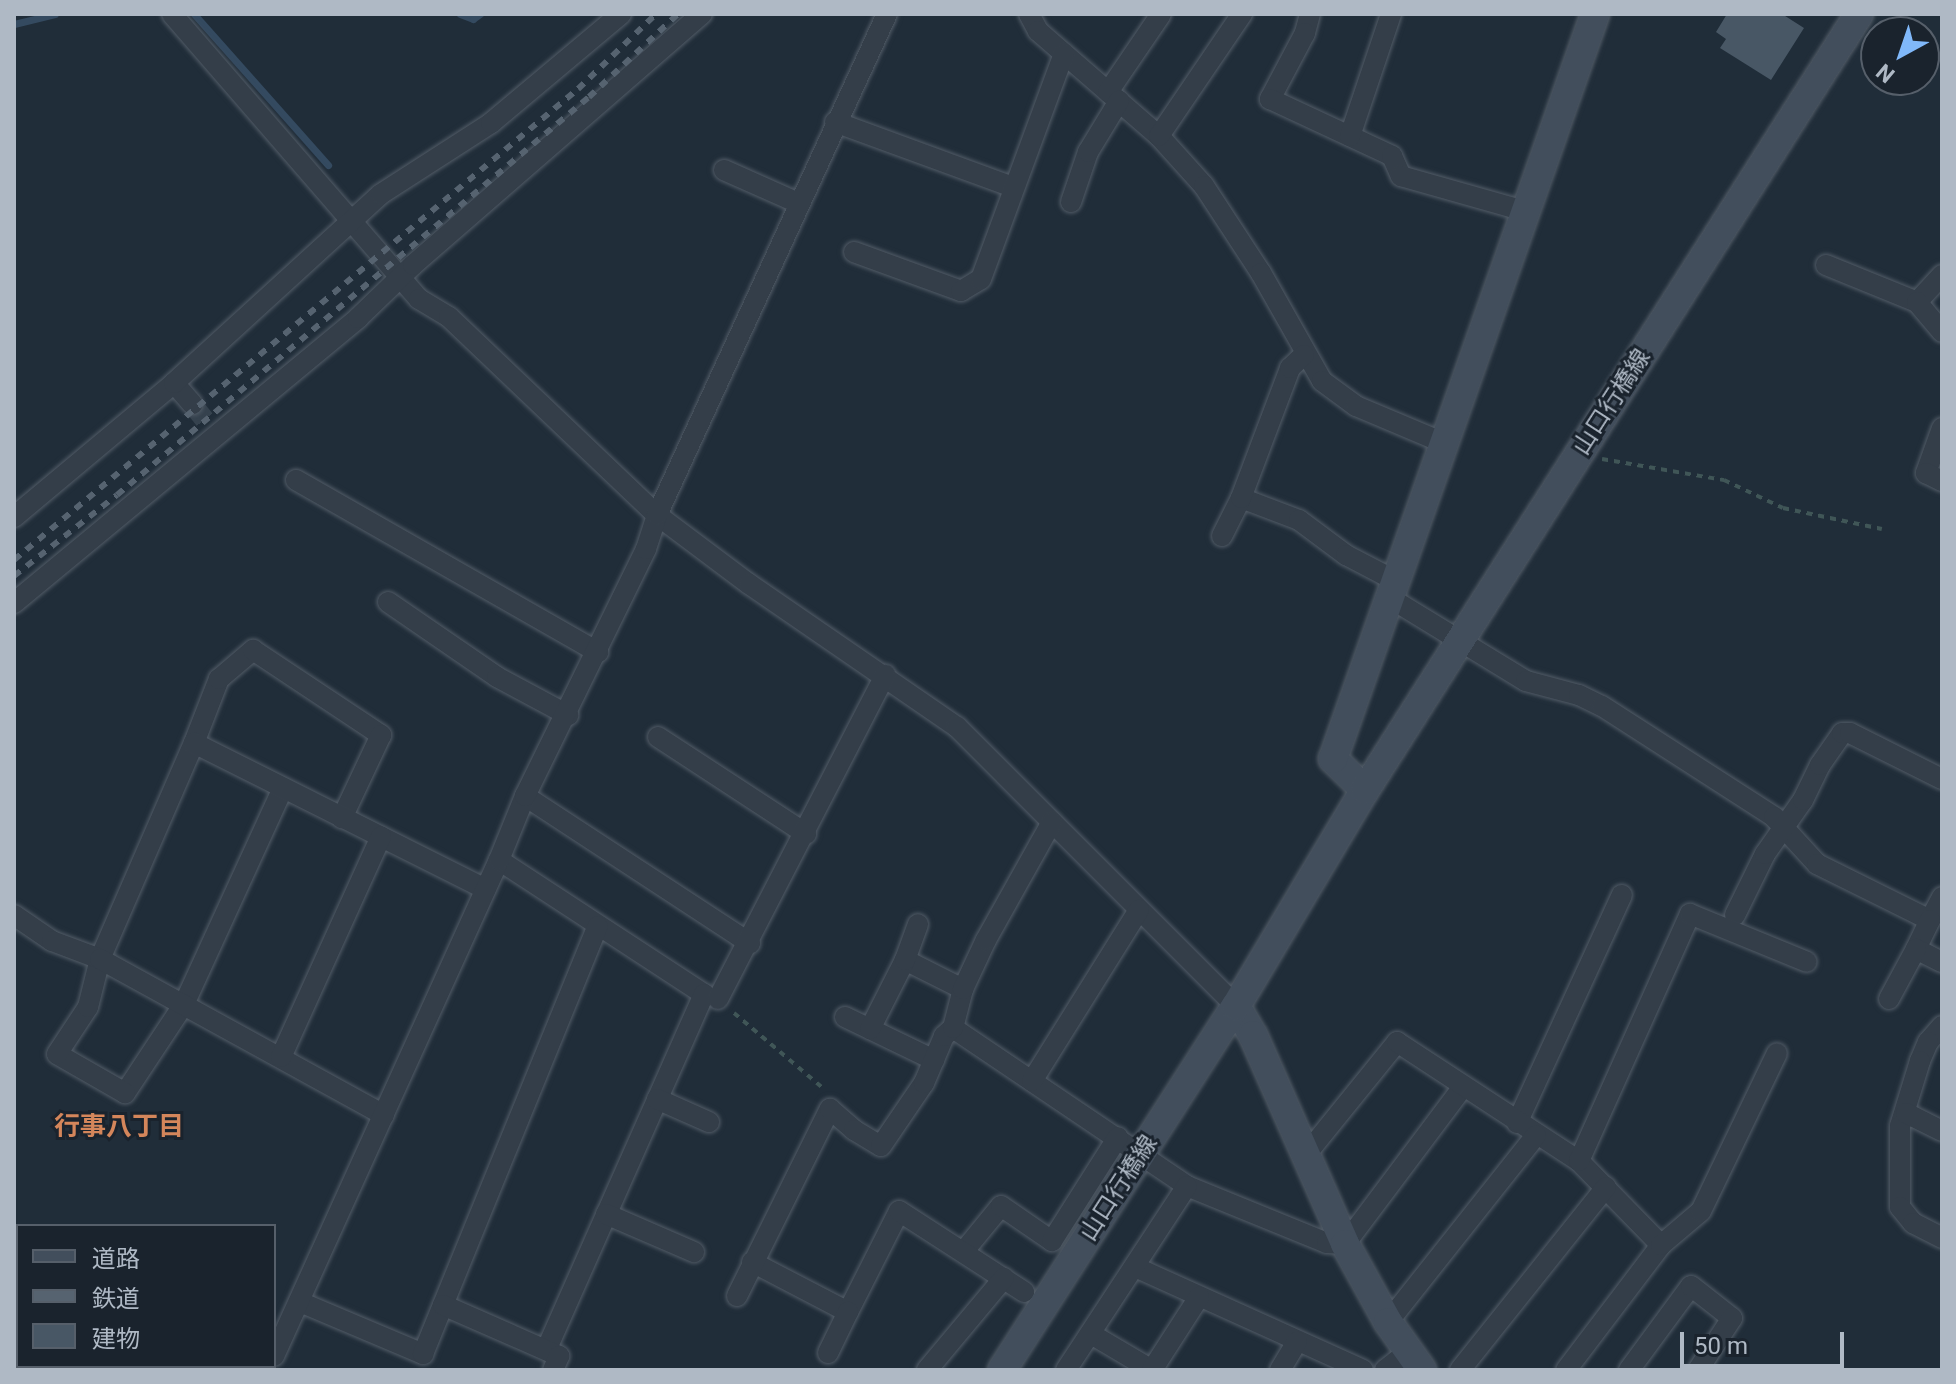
<!DOCTYPE html>
<meta charset="utf-8">
<style>
body{margin:0}
#map{position:relative;width:1956px;height:1384px;overflow:hidden;background:#202d39;font-family:Roboto,"Noto Sans JP",sans-serif}
div>[style]{position:absolute}
.stream>*{height:7px;margin:-3.5px;padding:0 3.5px;transform-origin:3.5px;border-radius:3.5px;background:#344a60}
.building>*{inset:0;background:#485765}
.street-tunnel>*{height:20px;margin-top:-10px;transform-origin:0;background:repeating-linear-gradient(90deg,#35424e 0 20px,transparent 0 30px)}
.path>*{height:4px;margin-top:-2px;transform-origin:0;background:repeating-linear-gradient(90deg,#405657 0 6px,transparent 0 12px)}
.roads{filter:drop-shadow(0 0 2px #525c67) drop-shadow(0 0 2px #525c67)}
.street>*{height:20px;margin:-10px;padding:0 10px;transform-origin:10px;border-radius:10px;background:#343e49}
.secondary>*{height:28px;margin:-14px;padding:0 14px;transform-origin:14px;border-radius:14px;background:#424e5c}
.rail>*{height:6px;margin-top:-3px;transform-origin:0;background:repeating-linear-gradient(90deg,#566370 0 8px,transparent 0 16px)}
span{translate:-50% -50%;white-space:nowrap;text-align:center;line-height:1.15;-webkit-text-stroke:6px #1a232d;paint-order:stroke}
.street-label{font-size:24px;color:#afb9c5}
.neighbourhood-label{font-size:26px;color:#d4865b;font-weight:700}
.frame{position:absolute;inset:0;border:16px solid #afb9c5;pointer-events:none}
.legend{position:absolute;left:16px;top:1224px;width:260px;height:144px;box-sizing:border-box;background:#1a232d;border:2px solid #565f6a;margin:0;padding:10px 14px;list-style:none;font-size:24px;color:#afb9c5}
.legend li{display:flex;align-items:center;gap:16px;height:40px}
.legend b{width:40px;border:2px solid #565f6a}
.north{position:absolute;left:1860px;top:16px;width:80px;height:80px;box-sizing:border-box;background:#1a232d;border:2px solid #565f6a;border-radius:50%;rotate:220deg;font-size:22px;font-weight:700;line-height:32px;text-align:center;color:#afb9c5}
.north::after{content:'';display:block;margin:auto;width:28px;height:36px;background:#80b8f9;clip-path:polygon(50% 0,100% 100%,50% 72%,0 100%)}
.scale{position:absolute;left:1680px;top:1332px;width:164px;height:36px;box-sizing:border-box;border:4px solid #afb9c5;border-top:0;padding-left:10px;font-size:24px;line-height:28px;white-space:nowrap;color:#afb9c5;-webkit-text-stroke:6px #1a232d;paint-order:stroke}
</style>
<div id="map">
<div class="stream">
<i style="left:194px;top:14px;width:202px;rotate:48.4deg"></i>
<i style="left:460px;top:14px;width:14px;rotate:21deg"></i>
<i style="left:473px;top:19px;width:9px;rotate:-36deg"></i>
<i style="left:14px;top:24px;width:42px;rotate:-13.7deg"></i>
</div>
<div class="building">
<i style="clip-path:polygon(1727px 14px,1782px 14px,1804px 28px,1771px 80px,1720px 48px,1726px 39px,1716px 32px)"></i>
</div>
<div class="street-tunnel">
<i style="left:192px;top:404px;width:26px;rotate:51deg"></i>
</div>
<div class="path">
<i style="left:1602px;top:459px;width:124px;rotate:9.8deg"></i>
<i style="left:1724px;top:480px;width:65px;rotate:25.4deg"></i>
<i style="left:1783px;top:508px;width:101px;rotate:12deg"></i>
<i style="left:734px;top:1013px;width:119px;rotate:40.2deg"></i>
</div>
<div class="roads">
<div class="street">
<i style="left:172px;top:14px;width:377px;rotate:49.1deg"></i>
<i style="left:419px;top:299px;width:35px;rotate:31deg"></i>
<i style="left:449px;top:317px;width:287px;rotate:43.6deg"></i>
<i style="left:657px;top:515px;width:115px;rotate:36.9deg"></i>
<i style="left:749px;top:584px;width:252px;rotate:34.5deg"></i>
<i style="left:957px;top:727px;width:395px;rotate:45deg"></i>
<i style="left:1029px;top:14px;width:19px;rotate:62deg"></i>
<i style="left:1038px;top:31px;width:160px;rotate:41deg"></i>
<i style="left:1159px;top:136px;width:67px;rotate:48deg"></i>
<i style="left:1204px;top:186px;width:104px;rotate:56.8deg"></i>
<i style="left:1261px;top:273px;width:124px;rotate:60.5deg"></i>
<i style="left:1322px;top:381px;width:42px;rotate:36.3deg"></i>
<i style="left:1356px;top:406px;width:95px;rotate:22.8deg"></i>
<i style="left:1310px;top:14px;width:20px;rotate:105deg"></i>
<i style="left:1305px;top:33px;width:75px;rotate:117.9deg"></i>
<i style="left:1270px;top:99px;width:135px;rotate:25deg"></i>
<i style="left:1392px;top:156px;width:22px;rotate:66deg"></i>
<i style="left:1401px;top:176px;width:129px;rotate:15.8deg"></i>
<i style="left:1108px;top:92px;width:94px;rotate:-55.8deg"></i>
<i style="left:835px;top:122px;width:189px;rotate:20.1deg"></i>
<i style="left:1159px;top:136px;width:148px;rotate:-55.8deg"></i>
<i style="left:1350px;top:136px;width:129px;rotate:-71.4deg"></i>
<i style="left:724px;top:170px;width:81px;rotate:24deg"></i>
<i style="left:1071px;top:202px;width:53px;rotate:-71.2deg"></i>
<i style="left:1088px;top:152px;width:60px;rotate:-58.7deg"></i>
<i style="left:854px;top:252px;width:114px;rotate:20deg"></i>
<i style="left:961px;top:291px;width:23px;rotate:-31deg"></i>
<i style="left:981px;top:279px;width:240px;rotate:-69.8deg"></i>
<i style="left:1826px;top:265px;width:98px;rotate:22.1deg"></i>
<i style="left:1917px;top:302px;width:37px;rotate:-47deg"></i>
<i style="left:1917px;top:302px;width:39px;rotate:50deg"></i>
<i style="left:174px;top:383px;width:28px;rotate:49deg"></i>
<i style="left:1942px;top:428px;width:48px;rotate:109.6deg"></i>
<i style="left:1926px;top:473px;width:18px;rotate:27deg"></i>
<i style="left:296px;top:480px;width:348px;rotate:29.7deg"></i>
<i style="left:1241px;top:498px;width:62px;rotate:20.8deg"></i>
<i style="left:1299px;top:520px;width:59px;rotate:36.7deg"></i>
<i style="left:1346px;top:555px;width:56px;rotate:27.5deg"></i>
<i style="left:14px;top:517px;width:209px;rotate:-39.9deg"></i>
<i style="left:174px;top:383px;width:280px;rotate:-42.4deg"></i>
<i style="left:381px;top:194px;width:131px;rotate:-32.8deg"></i>
<i style="left:491px;top:123px;width:170px;rotate:-40deg"></i>
<i style="left:1222px;top:536px;width:42px;rotate:-63.4deg"></i>
<i style="left:1241px;top:498px;width:139px;rotate:-69.3deg"></i>
<i style="left:1290px;top:368px;width:19px;rotate:-43deg"></i>
<i style="left:1390px;top:598px;width:159px;rotate:31.4deg"></i>
<i style="left:1526px;top:681px;width:55px;rotate:14.8deg"></i>
<i style="left:1579px;top:695px;width:25px;rotate:26deg"></i>
<i style="left:1602px;top:706px;width:205px;rotate:32.8deg"></i>
<i style="left:1774px;top:817px;width:64px;rotate:47.5deg"></i>
<i style="left:1817px;top:864px;width:126px;rotate:26.4deg"></i>
<i style="left:1930px;top:920px;width:26px;rotate:-62deg"></i>
<i style="left:388px;top:602px;width:132px;rotate:34.5deg"></i>
<i style="left:497px;top:677px;width:81px;rotate:28.2deg"></i>
<i style="left:14px;top:603px;width:447px;rotate:-39.6deg"></i>
<i style="left:358px;top:318px;width:76px;rotate:-43.9deg"></i>
<i style="left:413px;top:265px;width:383px;rotate:-41deg"></i>
<i style="left:658px;top:737px;width:177px;rotate:33.2deg"></i>
<i style="left:194px;top:743px;width:69px;rotate:-68.7deg"></i>
<i style="left:219px;top:679px;width:45px;rotate:-40.5deg"></i>
<i style="left:253px;top:650px;width:154px;rotate:33.6deg"></i>
<i style="left:381px;top:735px;width:92px;rotate:115.2deg"></i>
<i style="left:283px;top:788px;width:238px;rotate:114.6deg"></i>
<i style="left:184px;top:1004px;width:107px;rotate:123.5deg"></i>
<i style="left:125px;top:1093px;width:78px;rotate:-150.2deg"></i>
<i style="left:57px;top:1054px;width:56px;rotate:-56.6deg"></i>
<i style="left:88px;top:1007px;width:49px;rotate:-76deg"></i>
<i style="left:100px;top:959px;width:236px;rotate:-66.5deg"></i>
<i style="left:194px;top:743px;width:326px;rotate:26.6deg"></i>
<i style="left:525px;top:796px;width:269px;rotate:33.2deg"></i>
<i style="left:499px;top:860px;width:245px;rotate:33.2deg"></i>
<i style="left:704px;top:994px;width:389px;rotate:113.9deg"></i>
<i style="left:14px;top:915px;width:46px;rotate:34.4deg"></i>
<i style="left:52px;top:941px;width:51px;rotate:20.6deg"></i>
<i style="left:100px;top:959px;width:324px;rotate:28.8deg"></i>
<i style="left:1735px;top:915px;width:68px;rotate:-63.8deg"></i>
<i style="left:1765px;top:854px;width:66px;rotate:-54.9deg"></i>
<i style="left:1803px;top:800px;width:39px;rotate:-64deg"></i>
<i style="left:1820px;top:765px;width:39px;rotate:-55deg"></i>
<i style="left:1842px;top:733px;width:8px"></i>
<i style="left:1850px;top:733px;width:103px;rotate:26.6deg"></i>
<i style="left:1930px;top:920px;width:32px;rotate:116deg"></i>
<i style="left:1916px;top:949px;width:29px;rotate:27deg"></i>
<i style="left:905px;top:960px;width:65px;rotate:26.6deg"></i>
<i style="left:718px;top:999px;width:365px;rotate:-62.7deg"></i>
<i style="left:1889px;top:999px;width:57px;rotate:-61.6deg"></i>
<i style="left:845px;top:1017px;width:99px;rotate:25.8deg"></i>
<i style="left:1942px;top:1026px;width:21px;rotate:131deg"></i>
<i style="left:1928px;top:1042px;width:21px;rotate:113deg"></i>
<i style="left:1920px;top:1061px;width:68px;rotate:107.1deg"></i>
<i style="left:1900px;top:1126px;width:81px;rotate:90deg"></i>
<i style="left:1900px;top:1207px;width:21px;rotate:51deg"></i>
<i style="left:1913px;top:1223px;width:33px;rotate:27deg"></i>
<i style="left:953px;top:1028px;width:282px;rotate:34deg"></i>
<i style="left:1187px;top:1186px;width:151px;rotate:22.2deg"></i>
<i style="left:1327px;top:1243px;width:18px;rotate:3deg"></i>
<i style="left:1345px;top:1244px;width:196px;rotate:-53.1deg"></i>
<i style="left:870px;top:1029px;width:77px;rotate:-63.1deg"></i>
<i style="left:905px;top:960px;width:38px;rotate:-70deg"></i>
<i style="left:281px;top:1057px;width:242px;rotate:-65.6deg"></i>
<i style="left:1032px;top:1081px;width:202px;rotate:-58deg"></i>
<i style="left:657px;top:1099px;width:57px;rotate:23.9deg"></i>
<i style="left:1906px;top:1113px;width:40px;rotate:26.6deg"></i>
<i style="left:1517px;top:1123px;width:251px;rotate:-65.3deg"></i>
<i style="left:1304px;top:1157px;width:148px;rotate:-51deg"></i>
<i style="left:1397px;top:1042px;width:217px;rotate:33.2deg"></i>
<i style="left:1579px;top:1161px;width:117px;rotate:45.7deg"></i>
<i style="left:1661px;top:1245px;width:157px;rotate:127.2deg"></i>
<i style="left:1579px;top:1161px;width:271px;rotate:-65.8deg"></i>
<i style="left:1690px;top:914px;width:126px;rotate:22.3deg"></i>
<i style="left:606px;top:1214px;width:96px;rotate:23.4deg"></i>
<i style="left:1661px;top:1245px;width:52px;rotate:-40.4deg"></i>
<i style="left:1701px;top:1211px;width:175px;rotate:-64.3deg"></i>
<i style="left:964px;top:1251px;width:58px;rotate:-50.6deg"></i>
<i style="left:1001px;top:1206px;width:62px;rotate:34.5deg"></i>
<i style="left:1052px;top:1241px;width:123px;rotate:-57.6deg"></i>
<i style="left:752px;top:1262px;width:108px;rotate:27.5deg"></i>
<i style="left:848px;top:1312px;width:113px;rotate:-63.2deg"></i>
<i style="left:899px;top:1211px;width:149px;rotate:32.9deg"></i>
<i style="left:1135px;top:1267px;width:250px;rotate:24.3deg"></i>
<i style="left:737px;top:1296px;width:209px;rotate:-63.6deg"></i>
<i style="left:830px;top:1109px;width:32px;rotate:41deg"></i>
<i style="left:854px;top:1130px;width:31px;rotate:31deg"></i>
<i style="left:881px;top:1146px;width:76px;rotate:-55.7deg"></i>
<i style="left:924px;top:1083px;width:51px;rotate:-66.9deg"></i>
<i style="left:944px;top:1036px;width:12px;rotate:-42deg"></i>
<i style="left:953px;top:1028px;width:40px;rotate:-75.6deg"></i>
<i style="left:963px;top:989px;width:54px;rotate:-64.9deg"></i>
<i style="left:986px;top:940px;width:135px;rotate:-60.8deg"></i>
<i style="left:300px;top:1302px;width:134px;rotate:22.9deg"></i>
<i style="left:423px;top:1354px;width:462px;rotate:-67.8deg"></i>
<i style="left:443px;top:1305px;width:127px;rotate:23.7deg"></i>
<i style="left:559px;top:1356px;width:15px;rotate:113deg"></i>
<i style="left:1388px;top:1322px;width:238px;rotate:-51.6deg"></i>
<i style="left:1091px;top:1334px;width:71px;rotate:30.5deg"></i>
<i style="left:828px;top:1353px;width:46px;rotate:-64deg"></i>
<i style="left:274px;top:1356px;width:545px;rotate:-65.6deg"></i>
<i style="left:499px;top:860px;width:69px;rotate:-67.9deg"></i>
<i style="left:525px;top:796px;width:275px;rotate:-63.9deg"></i>
<i style="left:646px;top:549px;width:36px;rotate:-72deg"></i>
<i style="left:657px;top:515px;width:551px;rotate:-65.34deg"></i>
<i style="left:927px;top:1370px;width:120px;rotate:-50.1deg"></i>
<i style="left:1066px;top:1370px;width:220px;rotate:-56.7deg"></i>
<i style="left:1152px;top:1370px;width:87px;rotate:-57.2deg"></i>
<i style="left:1280px;top:1370px;width:33px;rotate:-59deg"></i>
<i style="left:1385px;top:1370px;width:29px;rotate:-38deg"></i>
<i style="left:1460px;top:1370px;width:234px;rotate:-51.4deg"></i>
<i style="left:1629px;top:1370px;width:104px;rotate:-53.6deg"></i>
<i style="left:1691px;top:1286px;width:52px;rotate:38deg"></i>
<i style="left:1732px;top:1318px;width:62px;rotate:123.2deg"></i>
</div>
<div class="secondary">
<i style="left:1365px;top:790px;width:45px;rotate:-135.9deg"></i>
<i style="left:1333px;top:759px;width:790px;rotate:-70.62deg"></i>
<i style="left:1236px;top:1006px;width:34px;rotate:60deg"></i>
<i style="left:1253px;top:1035px;width:228px;rotate:66.2deg"></i>
<i style="left:1345px;top:1244px;width:89px;rotate:61.1deg"></i>
<i style="left:1388px;top:1322px;width:59px;rotate:54.7deg"></i>
<i style="left:1002px;top:1370px;width:433px;rotate:-57.3deg"></i>
<i style="left:1236px;top:1006px;width:252px;rotate:-59.2deg"></i>
<i style="left:1365px;top:790px;width:920px;rotate:-57.52deg"></i>
</div>
</div>
<div class="rail">
<i style="left:14px;top:560px;width:735px;rotate:-39.87deg"></i>
<i style="left:578px;top:89px;width:108px;rotate:-43.9deg"></i>
<i style="left:14px;top:576px;width:131px;rotate:-38.2deg"></i>
<i style="left:117px;top:495px;width:617px;rotate:-40.14deg"></i>
<i style="left:589px;top:97px;width:122px;rotate:-43deg"></i>
</div>
<div class="street-label">
<span style="left:1612px;top:402px;rotate:-57deg">山口行橋線</span>
<span style="left:1119px;top:1188px;rotate:-57deg">山口行橋線</span>
</div>
<div class="neighbourhood-label">
<span style="left:119px;top:1127px">行事八丁目</span>
</div>
<div class="frame"></div>
<ul class="legend">
<li><b style="height:10px;background:#424e5c"></b>道路</li>
<li><b style="height:10px;background:#566370"></b>鉄道</li>
<li><b style="height:22px;background:#485765"></b>建物</li>
</ul>
<div class="north">N</div>
<div class="scale">50 m</div>
</div>
